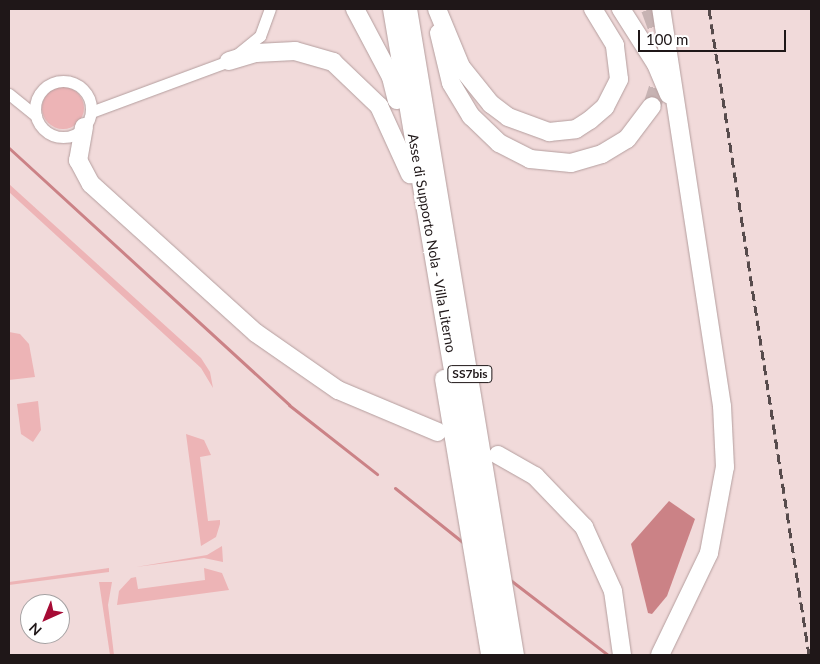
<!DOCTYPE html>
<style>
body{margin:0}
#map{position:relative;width:820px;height:664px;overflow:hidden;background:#f1dada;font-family:Lato,sans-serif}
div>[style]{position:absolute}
.green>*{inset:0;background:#edb4b6}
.round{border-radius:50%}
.water>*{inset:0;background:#cb8286}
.stream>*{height:3px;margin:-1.5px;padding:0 1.5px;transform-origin:1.5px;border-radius:1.5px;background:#cb8286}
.highway-tunnel>*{height:18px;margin-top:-9px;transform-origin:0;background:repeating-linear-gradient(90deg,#c7b3b3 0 18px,transparent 0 27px)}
.roads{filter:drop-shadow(0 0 1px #b49e9e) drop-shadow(0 0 1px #b49e9e)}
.minor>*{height:11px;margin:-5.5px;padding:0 5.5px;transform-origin:5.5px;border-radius:5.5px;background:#fff}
.minor>.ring{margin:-5.5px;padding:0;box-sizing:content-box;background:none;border:11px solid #fff;border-radius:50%}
.highway>*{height:18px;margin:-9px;padding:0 9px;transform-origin:9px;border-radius:9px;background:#fff}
.rail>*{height:3px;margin-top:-1.5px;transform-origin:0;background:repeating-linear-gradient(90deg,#574b4c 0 10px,transparent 0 15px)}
span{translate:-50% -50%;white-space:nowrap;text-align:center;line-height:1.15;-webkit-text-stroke:5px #fff;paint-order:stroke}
.shield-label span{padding:1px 4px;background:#fff;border:1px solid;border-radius:4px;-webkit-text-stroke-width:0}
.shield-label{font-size:12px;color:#1f1718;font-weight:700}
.street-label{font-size:14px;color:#1f1718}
.frame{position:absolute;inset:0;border:10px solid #1f1718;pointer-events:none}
.north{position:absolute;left:20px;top:594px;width:50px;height:50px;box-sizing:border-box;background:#fff;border:1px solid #a5a2a3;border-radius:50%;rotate:224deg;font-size:14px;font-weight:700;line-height:20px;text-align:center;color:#1f1718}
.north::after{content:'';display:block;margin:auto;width:18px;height:22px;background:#a60b35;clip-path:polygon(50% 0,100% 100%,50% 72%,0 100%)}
.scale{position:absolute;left:638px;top:30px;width:148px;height:22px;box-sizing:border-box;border:2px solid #1f1718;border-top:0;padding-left:6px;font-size:15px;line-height:18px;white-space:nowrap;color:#1f1718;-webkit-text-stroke:4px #fff;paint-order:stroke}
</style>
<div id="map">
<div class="green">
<i class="round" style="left:42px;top:87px;width:42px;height:42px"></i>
<i style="clip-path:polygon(9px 184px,201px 358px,210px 372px,213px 388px,201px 368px,9px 192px)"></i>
<i style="clip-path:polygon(9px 332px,20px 334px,29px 344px,35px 377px,9px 380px)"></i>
<i style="clip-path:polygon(38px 401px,41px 430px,33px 442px,21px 434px,17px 404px)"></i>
<i style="clip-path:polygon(186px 434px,204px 440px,211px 455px,200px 457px,208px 521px,220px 520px,220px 524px,216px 537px,201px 546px)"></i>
<i style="clip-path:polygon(222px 546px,223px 562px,204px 558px,136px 567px,207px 555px)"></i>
<i style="clip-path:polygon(109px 568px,109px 572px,9px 585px,9px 582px)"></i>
<i style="clip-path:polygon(204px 568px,222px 573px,229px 590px,117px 605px,119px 591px,131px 578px,136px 577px,138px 589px,205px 580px)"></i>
<i style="clip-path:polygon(99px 582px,112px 582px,108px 605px,114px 655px,110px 655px)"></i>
</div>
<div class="water">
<i style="clip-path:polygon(669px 501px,695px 519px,667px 596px,652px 614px,648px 613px,631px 544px)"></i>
</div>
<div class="stream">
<i style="left:9px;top:148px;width:380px;rotate:42.5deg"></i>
<i style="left:289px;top:405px;width:112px;rotate:38.1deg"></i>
<i style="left:395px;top:488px;width:90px;rotate:38.7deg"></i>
<i style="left:509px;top:579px;width:125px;rotate:37.5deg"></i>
</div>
<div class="highway-tunnel">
<i style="left:650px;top:9px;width:32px;rotate:70deg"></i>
<i style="left:652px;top:106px;width:38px;rotate:-72deg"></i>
</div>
<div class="roads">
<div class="minor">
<i class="ring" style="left:35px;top:81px;width:45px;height:45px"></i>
<i style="left:9px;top:94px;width:35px;rotate:39deg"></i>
<i style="left:91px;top:112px;width:147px;rotate:-20.3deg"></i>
<i style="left:229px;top:61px;width:40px;rotate:-39deg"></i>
<i style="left:260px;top:36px;width:29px;rotate:-70deg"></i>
</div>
<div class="highway">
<i style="left:355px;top:9px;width:79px;rotate:62.1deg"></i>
<i style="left:392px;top:9px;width:655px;rotate:80.42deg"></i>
<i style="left:408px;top:9px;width:655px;rotate:80.6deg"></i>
<i style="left:437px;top:9px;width:63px;rotate:67.5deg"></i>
<i style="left:461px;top:67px;width:48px;rotate:51deg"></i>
<i style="left:491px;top:104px;width:21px;rotate:37deg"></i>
<i style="left:508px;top:117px;width:44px;rotate:20.1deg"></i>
<i style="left:549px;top:132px;width:27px;rotate:-6deg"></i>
<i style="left:576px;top:129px;width:17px;rotate:-33deg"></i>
<i style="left:590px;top:120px;width:20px;rotate:-41deg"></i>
<i style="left:605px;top:107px;width:31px;rotate:-63deg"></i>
<i style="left:619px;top:79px;width:34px;rotate:-97deg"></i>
<i style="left:615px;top:45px;width:42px;rotate:-121.4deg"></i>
<i style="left:621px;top:9px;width:65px;rotate:57.5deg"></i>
<i style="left:656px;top:64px;width:33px;rotate:67deg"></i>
<i style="left:439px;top:33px;width:51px;rotate:76.5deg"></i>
<i style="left:451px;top:83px;width:39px;rotate:59deg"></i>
<i style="left:471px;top:116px;width:39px;rotate:44deg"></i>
<i style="left:499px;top:143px;width:35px;rotate:27deg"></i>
<i style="left:530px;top:159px;width:41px;rotate:5.6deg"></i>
<i style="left:571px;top:163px;width:32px;rotate:-16deg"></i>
<i style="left:602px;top:154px;width:29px;rotate:-31deg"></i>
<i style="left:627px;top:139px;width:41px;rotate:-52.9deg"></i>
<i style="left:229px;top:61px;width:28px;rotate:-17deg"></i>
<i style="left:256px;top:53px;width:39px;rotate:-3deg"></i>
<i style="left:295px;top:51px;width:40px;rotate:16deg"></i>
<i style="left:333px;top:62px;width:64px;rotate:43.7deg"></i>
<i style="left:379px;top:106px;width:75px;rotate:65.5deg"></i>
<i style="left:389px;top:69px;width:32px;rotate:76deg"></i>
<i style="left:84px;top:127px;width:34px;rotate:100deg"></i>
<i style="left:78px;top:160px;width:27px;rotate:62deg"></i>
<i style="left:91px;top:184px;width:222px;rotate:42.1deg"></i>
<i style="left:256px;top:333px;width:100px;rotate:34.8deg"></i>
<i style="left:338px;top:390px;width:108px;rotate:22.8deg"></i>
<i style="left:444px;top:379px;width:280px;rotate:80.5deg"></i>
<i style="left:498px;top:455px;width:43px;rotate:29.6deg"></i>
<i style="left:535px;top:476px;width:71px;rotate:46.1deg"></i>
<i style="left:584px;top:527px;width:70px;rotate:65.6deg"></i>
<i style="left:613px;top:591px;width:65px;rotate:82deg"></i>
<i style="left:660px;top:655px;width:113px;rotate:-64.3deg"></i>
<i style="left:709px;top:553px;width:87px;rotate:-79.5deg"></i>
<i style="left:725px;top:467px;width:61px;rotate:-92.8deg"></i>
<i style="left:722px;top:406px;width:402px;rotate:-98.7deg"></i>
</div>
</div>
<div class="rail">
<i style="left:709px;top:9px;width:654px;rotate:81.2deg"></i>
</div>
<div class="shield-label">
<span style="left:470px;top:374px">SS7bis</span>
</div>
<div class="street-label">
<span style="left:432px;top:243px;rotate:80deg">Asse di Supporto Nola - Villa Literno</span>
</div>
<div class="frame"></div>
<div class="north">N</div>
<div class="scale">100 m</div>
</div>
